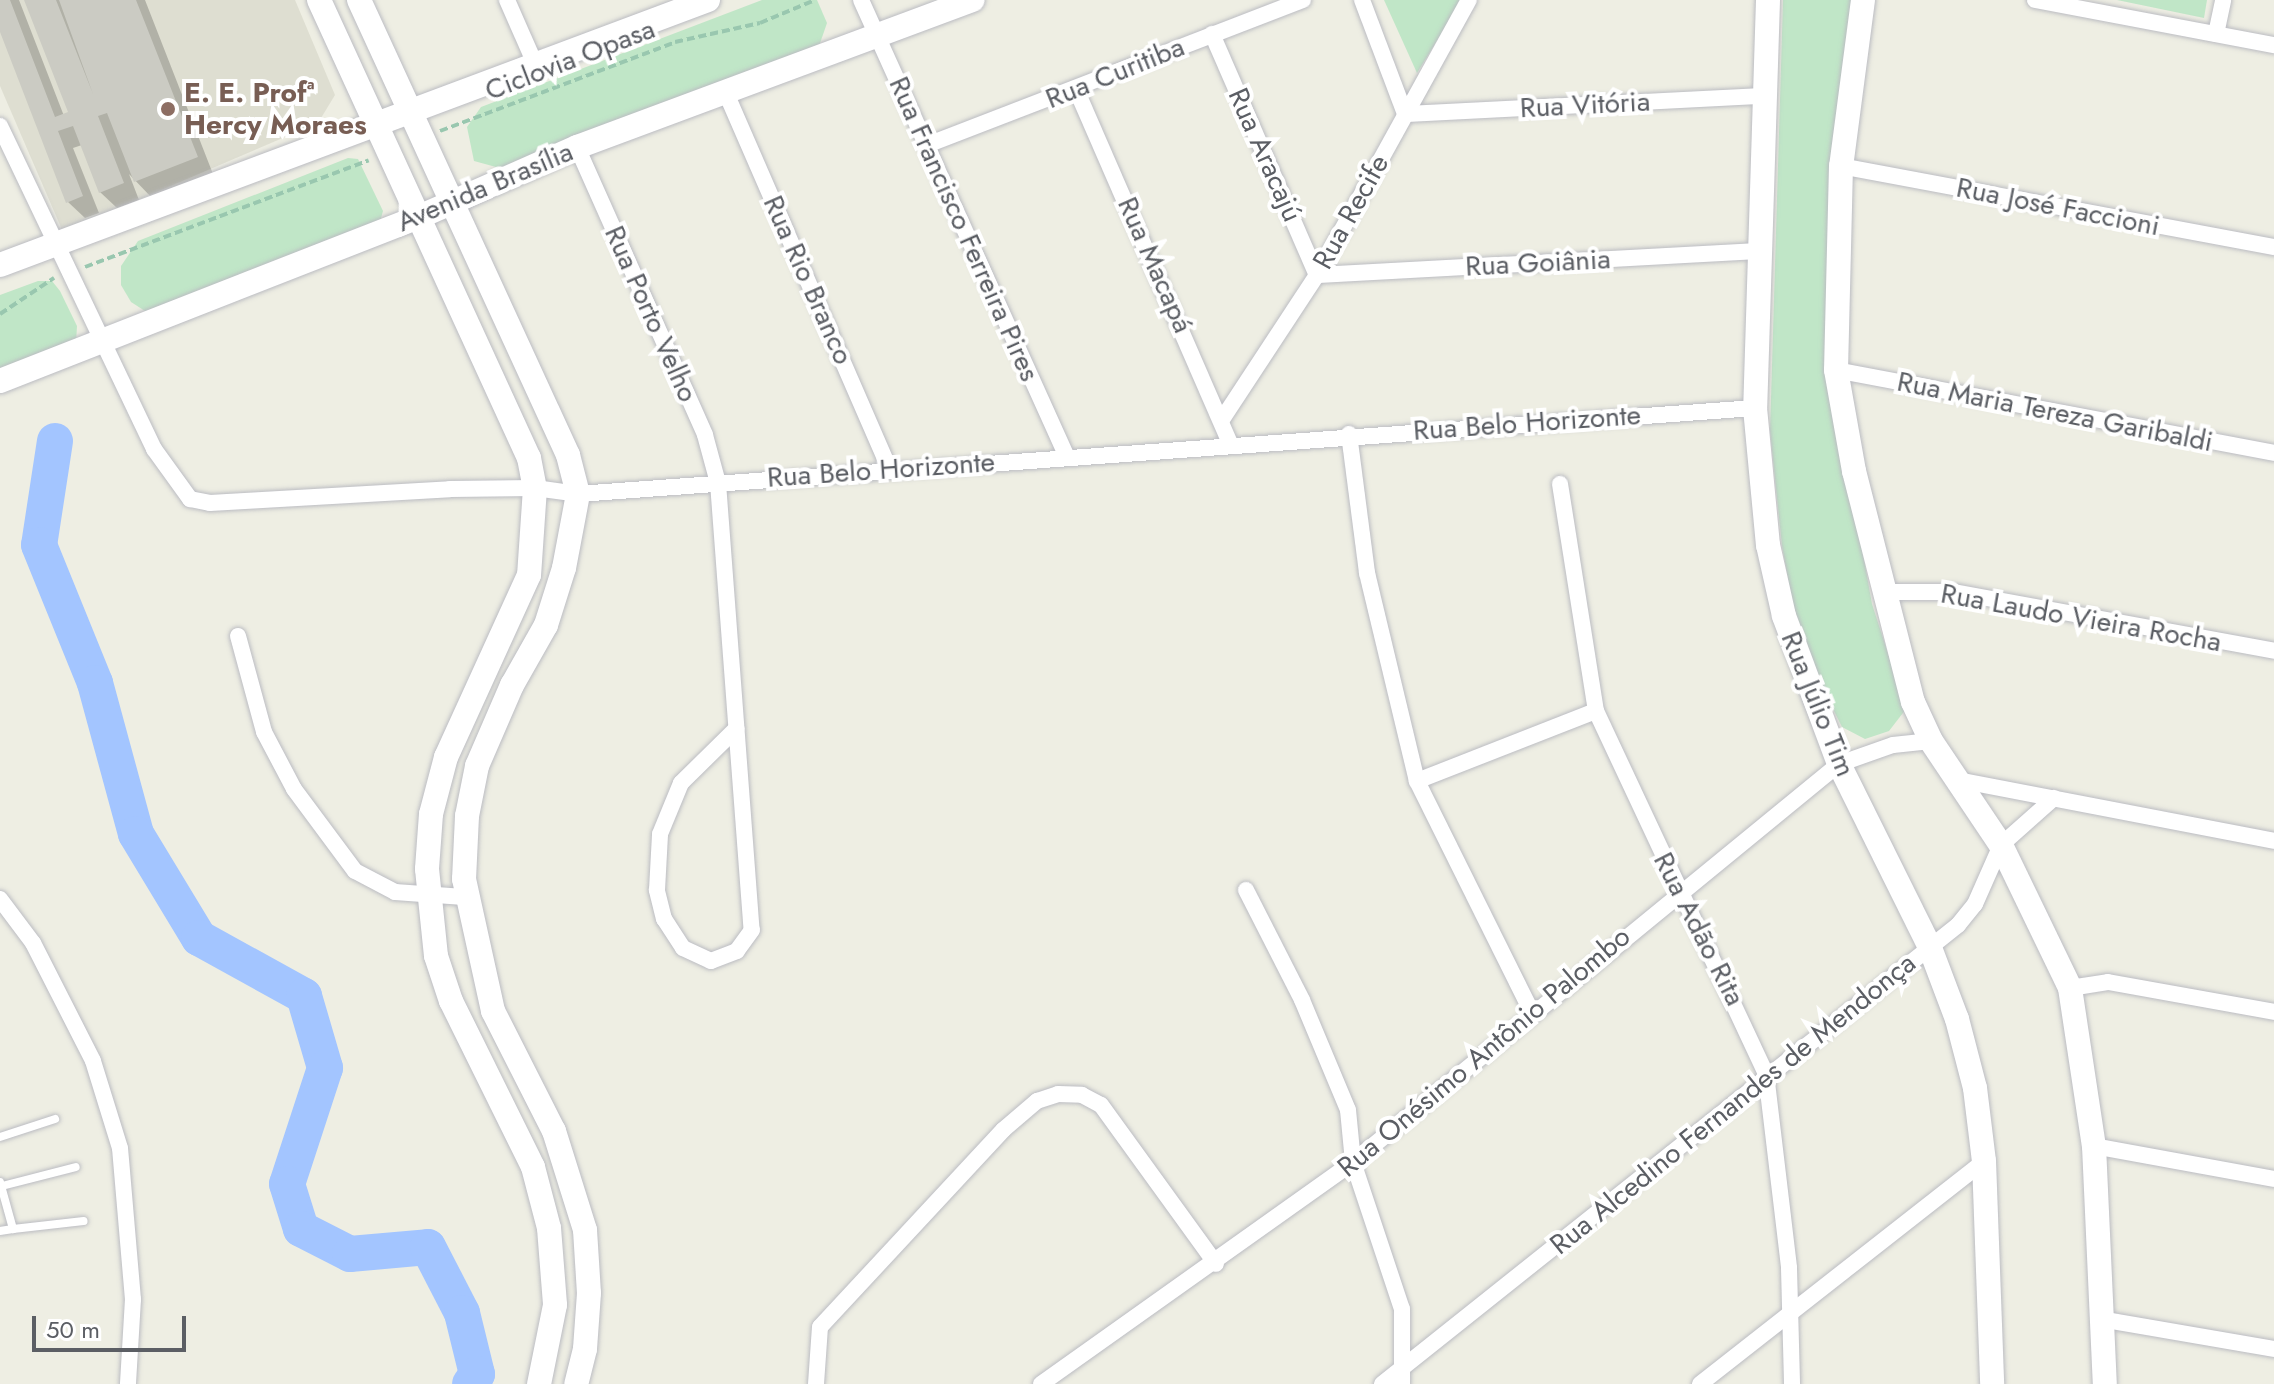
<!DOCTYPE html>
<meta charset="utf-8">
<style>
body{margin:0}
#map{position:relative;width:2274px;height:1384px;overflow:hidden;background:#eeeee3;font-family:Jost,sans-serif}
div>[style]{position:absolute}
.education>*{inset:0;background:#deded1}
.green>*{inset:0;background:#c0e6c7}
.shadow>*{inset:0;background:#0003}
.river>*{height:36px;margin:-18px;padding:0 18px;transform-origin:18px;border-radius:18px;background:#a3c5ff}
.building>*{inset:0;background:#cbcbc3}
.path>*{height:4px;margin-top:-2px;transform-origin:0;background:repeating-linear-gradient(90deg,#99c7af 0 8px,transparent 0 12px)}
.roads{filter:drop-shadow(0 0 2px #bbbcc2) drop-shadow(0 0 2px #bbbcc2)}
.lane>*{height:8px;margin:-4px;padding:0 4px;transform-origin:4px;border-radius:4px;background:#fff}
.street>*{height:16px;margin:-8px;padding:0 8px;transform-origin:8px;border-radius:8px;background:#fff}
.secondary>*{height:24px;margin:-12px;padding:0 12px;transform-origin:12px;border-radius:12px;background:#fff}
.dots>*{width:22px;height:22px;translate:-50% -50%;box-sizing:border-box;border:4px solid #fff;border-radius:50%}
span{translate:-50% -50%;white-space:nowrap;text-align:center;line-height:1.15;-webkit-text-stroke:8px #fff;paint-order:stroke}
.street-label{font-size:28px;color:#5b5e64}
.education-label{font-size:28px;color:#785e54;font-weight:700}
.left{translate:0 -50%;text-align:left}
.scale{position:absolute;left:32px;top:1316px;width:154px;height:36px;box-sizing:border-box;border:4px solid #5b5e64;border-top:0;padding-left:10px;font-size:24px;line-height:28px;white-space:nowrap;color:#5b5e64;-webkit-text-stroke:6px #fff;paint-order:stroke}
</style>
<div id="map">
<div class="education">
<i style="clip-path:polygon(0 0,295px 0,335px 95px,318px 123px,63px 232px,0 86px)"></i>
</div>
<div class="green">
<i style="clip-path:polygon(762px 0,817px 0,827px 23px,818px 49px,507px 170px,474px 161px,467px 127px,481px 107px)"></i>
<i style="clip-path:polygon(1384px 0,1462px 0,1417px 73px)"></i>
<i style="clip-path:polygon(1783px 0,1859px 0,1831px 376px,1872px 604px,1906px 709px,1889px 731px,1865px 739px,1842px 727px,1823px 689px,1795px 617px,1782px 546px,1770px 431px)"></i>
<i style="clip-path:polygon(2117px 0,2207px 0,2204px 18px)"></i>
<i style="clip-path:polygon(348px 158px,358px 159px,383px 211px,379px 225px,165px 312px,145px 311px,131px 302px,121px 285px,121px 266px,138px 241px)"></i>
<i style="clip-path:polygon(38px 281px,52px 281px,60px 291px,77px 326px,76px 342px,0 374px,0 295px)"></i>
</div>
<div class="shadow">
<i style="clip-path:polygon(0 0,19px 0,64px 116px,70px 114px,27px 0,145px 0,213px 174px,152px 198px,129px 174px,139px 200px,117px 208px,100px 192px,82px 145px,73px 148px,99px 213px,85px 218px,68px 202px,0 26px)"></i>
</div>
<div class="river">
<i style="left:55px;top:441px;width:105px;rotate:98.7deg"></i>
<i style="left:39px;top:545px;width:149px;rotate:67.9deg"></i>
<i style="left:95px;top:683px;width:156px;rotate:74.8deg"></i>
<i style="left:136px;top:834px;width:122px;rotate:58.8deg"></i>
<i style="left:199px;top:938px;width:120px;rotate:28.9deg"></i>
<i style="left:304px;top:996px;width:75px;rotate:73.7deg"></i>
<i style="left:325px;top:1068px;width:122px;rotate:108.1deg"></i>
<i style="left:287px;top:1184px;width:47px;rotate:72.7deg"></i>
<i style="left:301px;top:1229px;width:55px;rotate:27deg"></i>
<i style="left:350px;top:1254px;width:78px;rotate:-5.1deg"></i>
<i style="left:428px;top:1247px;width:74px;rotate:62.7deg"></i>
<i style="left:462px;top:1313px;width:63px;rotate:76.2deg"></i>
<i style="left:477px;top:1374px;width:12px;rotate:125deg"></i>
</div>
<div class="building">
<i style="clip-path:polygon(0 0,10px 0,55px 117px,68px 112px,24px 0,56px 0,93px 94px,59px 0,136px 0,198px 157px,134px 182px,107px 113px,98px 116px,124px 183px,99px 193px,73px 126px,58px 131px,83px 196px,66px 203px,0 32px)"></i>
</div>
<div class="path">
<i style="left:440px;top:131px;width:251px;rotate:-20.7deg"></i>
<i style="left:675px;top:42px;width:87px;rotate:-12.6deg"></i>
<i style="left:760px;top:23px;width:60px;rotate:-22.7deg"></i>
<i style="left:85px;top:267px;width:303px;rotate:-20.6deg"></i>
<i style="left:0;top:314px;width:65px;rotate:-33.7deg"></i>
</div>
<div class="roads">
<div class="lane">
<i style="left:0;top:1137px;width:58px;rotate:-18.1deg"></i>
<i style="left:0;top:1182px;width:49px;rotate:74.5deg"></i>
<i style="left:13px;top:1229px;width:71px;rotate:-6.4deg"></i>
<i style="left:2px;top:1186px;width:76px;rotate:-14.4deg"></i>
<i style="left:0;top:1231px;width:13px;rotate:-9deg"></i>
</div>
<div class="street">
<i style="left:507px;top:0;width:72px;rotate:66.3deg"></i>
<i style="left:861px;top:0;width:501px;rotate:65.74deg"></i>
<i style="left:1362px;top:0;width:122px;rotate:69.3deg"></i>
<i style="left:1405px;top:114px;width:360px;rotate:-2.9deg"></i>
<i style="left:2035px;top:0;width:243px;rotate:10.7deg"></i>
<i style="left:1212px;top:34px;width:263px;rotate:66.5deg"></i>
<i style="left:1317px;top:275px;width:443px;rotate:-3.1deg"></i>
<i style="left:2216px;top:34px;width:35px;rotate:-78deg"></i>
<i style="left:1076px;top:89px;width:386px;rotate:66.5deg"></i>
<i style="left:726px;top:93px;width:409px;rotate:66.5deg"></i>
<i style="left:0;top:126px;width:358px;rotate:64.5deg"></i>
<i style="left:154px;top:449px;width:62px;rotate:54.2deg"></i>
<i style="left:190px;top:499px;width:20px;rotate:11deg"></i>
<i style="left:210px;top:503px;width:240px;rotate:-3.3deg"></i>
<i style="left:450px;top:489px;width:85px;rotate:-0.7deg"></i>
<i style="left:535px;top:488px;width:43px;rotate:7.9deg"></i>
<i style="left:578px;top:494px;width:1180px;rotate:-4.18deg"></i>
<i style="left:927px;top:145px;width:403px;rotate:-21.1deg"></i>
<i style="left:577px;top:147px;width:315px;rotate:66deg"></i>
<i style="left:705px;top:435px;width:50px;rotate:74.8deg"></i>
<i style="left:718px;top:483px;width:448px;rotate:85.7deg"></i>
<i style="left:752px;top:930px;width:26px;rotate:126deg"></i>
<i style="left:737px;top:951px;width:28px;rotate:159deg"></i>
<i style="left:711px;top:961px;width:31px;rotate:-155deg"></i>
<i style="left:683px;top:948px;width:35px;rotate:-123deg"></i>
<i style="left:664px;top:919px;width:30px;rotate:-104deg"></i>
<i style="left:657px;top:890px;width:56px;rotate:-86.9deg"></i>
<i style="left:660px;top:834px;width:55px;rotate:-67.6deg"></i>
<i style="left:681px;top:783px;width:78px;rotate:-44.5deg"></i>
<i style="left:1841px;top:166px;width:441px;rotate:10.6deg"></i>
<i style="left:1836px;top:370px;width:446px;rotate:10.7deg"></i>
<i style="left:1223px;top:418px;width:171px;rotate:-56.7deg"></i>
<i style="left:1317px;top:275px;width:314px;rotate:-61.1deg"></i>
<i style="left:1349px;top:434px;width:140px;rotate:82.6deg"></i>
<i style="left:1367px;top:573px;width:214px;rotate:76.5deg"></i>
<i style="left:1417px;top:781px;width:257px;rotate:63.6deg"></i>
<i style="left:1560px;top:484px;width:230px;rotate:81deg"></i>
<i style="left:1596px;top:711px;width:401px;rotate:64.9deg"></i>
<i style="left:1766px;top:1074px;width:195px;rotate:83.2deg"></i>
<i style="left:1789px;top:1268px;width:116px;rotate:88.5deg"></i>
<i style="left:1887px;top:592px;width:67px"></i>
<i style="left:1954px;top:592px;width:325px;rotate:10.4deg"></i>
<i style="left:238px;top:636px;width:99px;rotate:74.8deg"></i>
<i style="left:264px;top:732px;width:64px;rotate:62.2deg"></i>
<i style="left:294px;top:789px;width:102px;rotate:53.4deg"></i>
<i style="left:355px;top:871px;width:45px;rotate:27.7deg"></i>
<i style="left:395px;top:892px;width:69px;rotate:4.1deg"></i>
<i style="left:1417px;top:781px;width:192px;rotate:-21.4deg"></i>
<i style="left:1963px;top:781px;width:317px;rotate:10.9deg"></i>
<i style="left:1246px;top:890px;width:123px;rotate:63deg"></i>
<i style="left:1302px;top:1000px;width:119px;rotate:67.3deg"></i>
<i style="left:1348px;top:1110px;width:52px;rotate:84.5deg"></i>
<i style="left:1353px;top:1162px;width:155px;rotate:71.6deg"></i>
<i style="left:1402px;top:1309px;width:75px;rotate:90deg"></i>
<i style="left:0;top:899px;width:55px;rotate:53.1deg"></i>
<i style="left:33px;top:943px;width:132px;rotate:63deg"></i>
<i style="left:93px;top:1061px;width:91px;rotate:72.8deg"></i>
<i style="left:120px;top:1148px;width:152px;rotate:85.1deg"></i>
<i style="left:133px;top:1299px;width:85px;rotate:93.4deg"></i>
<i style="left:2070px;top:988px;width:38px;rotate:-9deg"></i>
<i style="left:2108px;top:982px;width:169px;rotate:10.2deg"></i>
<i style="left:2094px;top:1146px;width:183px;rotate:10.4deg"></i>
<i style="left:2100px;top:1319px;width:177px;rotate:9.8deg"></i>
<i style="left:816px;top:1384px;width:57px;rotate:-86deg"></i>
<i style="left:820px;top:1327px;width:269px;rotate:-47.1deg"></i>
<i style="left:1003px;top:1130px;width:45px;rotate:-40.5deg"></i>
<i style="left:1037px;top:1101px;width:22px;rotate:-18deg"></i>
<i style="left:1058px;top:1094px;width:24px;rotate:2deg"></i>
<i style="left:1082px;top:1095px;width:21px;rotate:28deg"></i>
<i style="left:1101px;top:1105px;width:196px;rotate:54.1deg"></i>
<i style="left:1041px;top:1384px;width:383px;rotate:-35.4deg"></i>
<i style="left:1353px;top:1162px;width:628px;rotate:-39.32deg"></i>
<i style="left:1839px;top:764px;width:57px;rotate:-19.4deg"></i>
<i style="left:1893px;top:745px;width:38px;rotate:-6deg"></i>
<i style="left:1382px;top:1384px;width:737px;rotate:-38.55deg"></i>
<i style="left:1958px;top:925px;width:27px;rotate:-51deg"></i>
<i style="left:1975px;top:904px;width:64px;rotate:-66.2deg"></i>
<i style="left:2001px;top:845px;width:71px;rotate:-41.6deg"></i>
<i style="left:1700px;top:1384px;width:361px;rotate:-38.1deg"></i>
</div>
<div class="secondary">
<i style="left:319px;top:0;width:504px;rotate:65.37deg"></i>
<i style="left:529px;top:458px;width:31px;rotate:79deg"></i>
<i style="left:535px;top:488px;width:87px;rotate:93.9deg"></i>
<i style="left:529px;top:575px;width:200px;rotate:114.5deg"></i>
<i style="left:446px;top:757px;width:59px;rotate:104.7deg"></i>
<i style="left:431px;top:814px;width:55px;rotate:94.2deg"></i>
<i style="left:427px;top:869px;width:87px;rotate:84.1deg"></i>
<i style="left:436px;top:956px;width:47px;rotate:71.6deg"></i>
<i style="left:451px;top:1001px;width:185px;rotate:63.7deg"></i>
<i style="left:533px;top:1167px;width:63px;rotate:75.3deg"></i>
<i style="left:549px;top:1228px;width:77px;rotate:85.5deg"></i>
<i style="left:555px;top:1305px;width:81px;rotate:101.4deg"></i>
<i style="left:359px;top:0;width:501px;rotate:65.33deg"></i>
<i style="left:568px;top:455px;width:40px;rotate:75.6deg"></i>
<i style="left:578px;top:494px;width:75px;rotate:100.7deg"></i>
<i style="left:564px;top:568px;width:60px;rotate:107.5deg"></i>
<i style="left:546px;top:625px;width:69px;rotate:119.5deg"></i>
<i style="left:512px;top:685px;width:88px;rotate:113.4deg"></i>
<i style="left:477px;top:766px;width:51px;rotate:101.3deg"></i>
<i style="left:467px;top:816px;width:63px;rotate:92.7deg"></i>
<i style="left:464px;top:879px;width:135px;rotate:77.6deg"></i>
<i style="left:493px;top:1011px;width:135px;rotate:63.1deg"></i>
<i style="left:554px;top:1131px;width:104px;rotate:72.6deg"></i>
<i style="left:585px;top:1230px;width:63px;rotate:86.4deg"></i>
<i style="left:589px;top:1293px;width:56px;rotate:94.1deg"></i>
<i style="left:585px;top:1349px;width:36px;rotate:104deg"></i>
<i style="left:1768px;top:0;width:408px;rotate:91.8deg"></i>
<i style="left:1755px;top:408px;width:138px;rotate:84.6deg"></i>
<i style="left:1768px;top:545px;width:73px;rotate:77.3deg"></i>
<i style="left:1784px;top:616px;width:158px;rotate:69.6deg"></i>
<i style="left:1839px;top:764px;width:202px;rotate:63.6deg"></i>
<i style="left:1929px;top:945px;width:79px;rotate:69.3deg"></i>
<i style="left:1957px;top:1019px;width:71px;rotate:75.4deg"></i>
<i style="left:1975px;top:1088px;width:74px;rotate:83deg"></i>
<i style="left:1984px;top:1161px;width:223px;rotate:87.9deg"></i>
<i style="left:1863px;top:0;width:167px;rotate:97.5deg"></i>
<i style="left:1841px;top:166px;width:204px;rotate:91.4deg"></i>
<i style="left:1836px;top:370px;width:103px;rotate:79.9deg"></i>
<i style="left:1854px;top:471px;width:238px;rotate:75.7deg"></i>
<i style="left:1913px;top:702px;width:43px;rotate:65.2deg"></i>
<i style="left:1931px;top:741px;width:125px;rotate:56.1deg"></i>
<i style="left:2001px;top:845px;width:159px;rotate:64.2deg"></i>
<i style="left:2070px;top:988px;width:160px;rotate:81.4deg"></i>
<i style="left:2094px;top:1146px;width:238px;rotate:87.4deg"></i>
<i style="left:0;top:265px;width:756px;rotate:-20.52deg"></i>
<i style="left:0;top:381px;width:450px;rotate:-21.4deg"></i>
<i style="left:419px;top:217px;width:173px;rotate:-23.9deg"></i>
<i style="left:577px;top:147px;width:422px;rotate:-20.4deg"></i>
</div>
</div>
<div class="dots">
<i style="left:168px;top:109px;background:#8d6e63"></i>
</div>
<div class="street-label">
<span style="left:570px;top:60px;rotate:-21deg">Ciclovia Opasa</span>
<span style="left:1115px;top:73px;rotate:-22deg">Rua Curitiba</span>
<span style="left:1585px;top:105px;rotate:-3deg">Rua Vitória</span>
<span style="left:1265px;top:155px;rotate:66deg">Rua Aracajú</span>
<span style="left:485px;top:187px;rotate:-23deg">Avenida Brasília</span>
<span style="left:2058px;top:207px;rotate:11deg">Rua José Faccioni</span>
<span style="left:1351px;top:212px;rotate:-61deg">Rua Recife</span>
<span style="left:964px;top:229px;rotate:66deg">Rua Francisco Ferreira Pires</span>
<span style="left:1538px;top:263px;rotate:-3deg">Rua Goiânia</span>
<span style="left:1155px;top:265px;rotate:66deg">Rua Macapá</span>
<span style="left:808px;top:280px;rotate:66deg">Rua Rio Branco</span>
<span style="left:651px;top:314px;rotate:66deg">Rua Porto Velho</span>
<span style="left:2055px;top:412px;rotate:11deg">Rua Maria Tereza Garibaldi</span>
<span style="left:1527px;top:423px;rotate:-4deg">Rua Belo Horizonte</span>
<span style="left:881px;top:470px;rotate:-4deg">Rua Belo Horizonte</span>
<span style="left:2081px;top:618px;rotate:10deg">Rua Laudo Vieira Rocha</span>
<span style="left:1818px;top:704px;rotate:68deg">Rua Júlio Tim</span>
<span style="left:1699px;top:929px;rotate:63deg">Rua Adão Rita</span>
<span style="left:1484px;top:1052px;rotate:-40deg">Rua Onésimo Antônio Palombo</span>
<span style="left:1733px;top:1104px;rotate:-39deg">Rua Alcedino Fernandes de Mendonça</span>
</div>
<div class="education-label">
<span class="left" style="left:184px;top:109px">E. E. Profª<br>Hercy Moraes</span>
</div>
<div class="scale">50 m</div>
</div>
